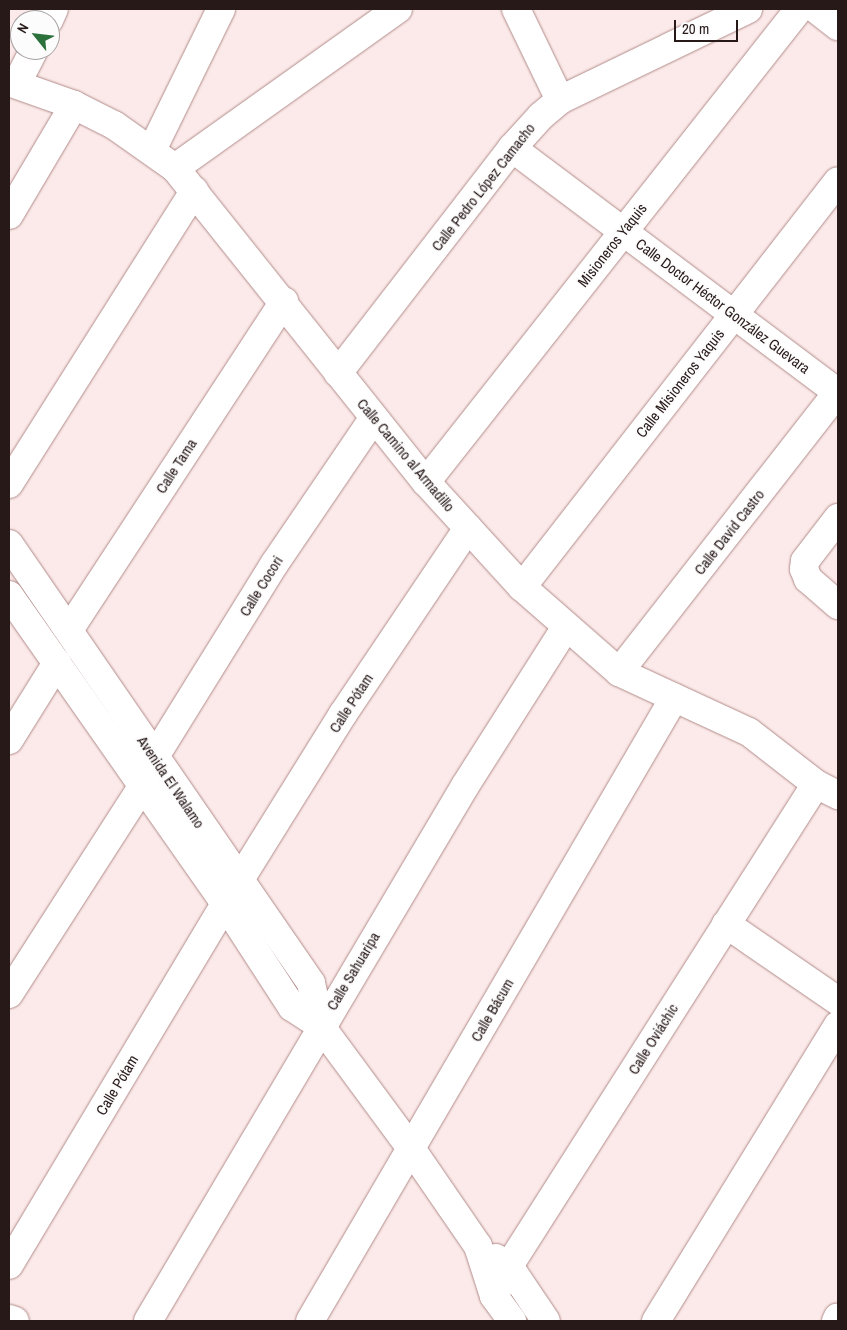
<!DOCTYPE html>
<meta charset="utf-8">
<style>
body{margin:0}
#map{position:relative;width:847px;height:1330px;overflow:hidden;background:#fbeae9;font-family:"Archivo Narrow",sans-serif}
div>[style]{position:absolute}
.roads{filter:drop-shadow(0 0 1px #b28b8a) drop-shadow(0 0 1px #b28b8a)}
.minor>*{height:28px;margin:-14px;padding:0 14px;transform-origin:14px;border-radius:14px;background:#fff}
span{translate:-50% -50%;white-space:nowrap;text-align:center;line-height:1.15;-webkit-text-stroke:4px #fcfcfc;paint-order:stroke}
.street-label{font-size:15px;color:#281919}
.frame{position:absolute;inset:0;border:10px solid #281919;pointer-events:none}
.north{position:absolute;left:10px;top:10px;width:50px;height:50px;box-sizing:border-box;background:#fcfcfc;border:1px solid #a7a1a1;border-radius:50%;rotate:299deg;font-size:14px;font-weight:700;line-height:20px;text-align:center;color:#281919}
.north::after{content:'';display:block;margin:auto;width:18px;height:22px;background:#2c703b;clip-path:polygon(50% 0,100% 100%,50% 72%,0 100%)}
.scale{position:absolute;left:674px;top:20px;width:64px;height:22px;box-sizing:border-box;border:2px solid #281919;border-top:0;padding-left:6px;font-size:15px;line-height:18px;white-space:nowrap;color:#281919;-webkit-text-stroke:4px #fcfcfc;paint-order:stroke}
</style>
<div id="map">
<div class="roads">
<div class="minor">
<i style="left:516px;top:9px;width:101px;rotate:64.2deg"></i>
<i style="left:816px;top:9px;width:28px;rotate:38deg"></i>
<i style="left:49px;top:20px;width:12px;rotate:-66deg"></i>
<i style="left:9px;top:82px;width:69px;rotate:19.5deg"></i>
<i style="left:74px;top:105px;width:45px;rotate:26.6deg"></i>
<i style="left:114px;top:125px;width:75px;rotate:35.2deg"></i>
<i style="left:175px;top:168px;width:402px;rotate:51.4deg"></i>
<i style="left:426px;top:482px;width:142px;rotate:47.6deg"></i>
<i style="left:522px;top:587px;width:129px;rotate:41.2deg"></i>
<i style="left:619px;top:672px;width:143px;rotate:24.8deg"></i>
<i style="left:749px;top:732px;width:85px;rotate:37.8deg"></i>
<i style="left:816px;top:784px;width:25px;rotate:27deg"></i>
<i style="left:17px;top:83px;width:37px;rotate:-63deg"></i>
<i style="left:512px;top:148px;width:408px;rotate:36.9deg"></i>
<i style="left:152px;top:150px;width:157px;rotate:-63.9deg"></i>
<i style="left:175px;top:168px;width:274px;rotate:-35.5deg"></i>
<i style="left:9px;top:215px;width:128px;rotate:-59.4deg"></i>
<i style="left:338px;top:373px;width:284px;rotate:-52.3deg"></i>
<i style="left:512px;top:148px;width:43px;rotate:-47.8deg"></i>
<i style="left:541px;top:116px;width:25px;rotate:-40deg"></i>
<i style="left:560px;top:100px;width:209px;rotate:-25.8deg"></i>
<i style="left:426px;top:482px;width:602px;rotate:-51.74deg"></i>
<i style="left:9px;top:484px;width:347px;rotate:-57.7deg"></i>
<i style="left:838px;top:518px;width:54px;rotate:127.5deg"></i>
<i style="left:805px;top:561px;width:8px;rotate:97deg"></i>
<i style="left:804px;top:569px;width:11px;rotate:68deg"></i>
<i style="left:808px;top:579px;width:40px;rotate:41deg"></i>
<i style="left:9px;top:544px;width:533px;rotate:55.47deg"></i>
<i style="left:311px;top:983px;width:43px;rotate:77.9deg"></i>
<i style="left:522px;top:587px;width:514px;rotate:-52.11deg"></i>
<i style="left:9px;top:595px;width:377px;rotate:55deg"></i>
<i style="left:225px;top:904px;width:123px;rotate:57deg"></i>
<i style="left:292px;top:1007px;width:33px;rotate:33deg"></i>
<i style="left:320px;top:1025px;width:155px;rotate:53.6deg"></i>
<i style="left:412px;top:1150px;width:116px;rotate:55.5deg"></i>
<i style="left:478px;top:1246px;width:52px;rotate:72.3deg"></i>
<i style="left:494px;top:1296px;width:31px;rotate:54deg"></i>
<i style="left:69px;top:630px;width:393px;rotate:-56.8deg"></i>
<i style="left:619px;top:672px;width:355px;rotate:-52deg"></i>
<i style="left:9px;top:740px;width:91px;rotate:-58.1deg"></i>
<i style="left:154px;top:758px;width:229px;rotate:-58.2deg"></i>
<i style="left:275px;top:563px;width:174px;rotate:-55.8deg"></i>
<i style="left:239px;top:881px;width:197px;rotate:-58.1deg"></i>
<i style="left:343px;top:714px;width:224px;rotate:-56.1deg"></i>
<i style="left:726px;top:924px;width:136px;rotate:34.5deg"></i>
<i style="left:9px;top:994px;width:245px;rotate:-57.3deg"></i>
<i style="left:496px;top:1258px;width:15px;rotate:32deg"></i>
<i style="left:509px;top:1266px;width:66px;rotate:56.1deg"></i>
<i style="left:9px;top:1265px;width:421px;rotate:-59.1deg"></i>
<i style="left:494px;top:1296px;width:34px;rotate:-63deg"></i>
<i style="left:509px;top:1266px;width:571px;rotate:-57.51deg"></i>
<i style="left:9px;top:1319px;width:6px;rotate:18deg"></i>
<i style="left:148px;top:1321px;width:622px;rotate:-59.35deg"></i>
<i style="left:465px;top:786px;width:188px;rotate:-57.6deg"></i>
<i style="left:310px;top:1321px;width:722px;rotate:-59.7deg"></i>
<i style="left:656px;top:1321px;width:347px;rotate:-58.4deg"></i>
<i style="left:836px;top:1321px;width:4px;rotate:-63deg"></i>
</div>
</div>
<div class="street-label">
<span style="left:483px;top:187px;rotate:-52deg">Calle Pedro López Camacho</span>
<span style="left:612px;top:245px;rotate:-52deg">Misioneros Yaquis</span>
<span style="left:723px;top:306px;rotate:37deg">Calle Doctor Héctor González Guevara</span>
<span style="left:680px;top:383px;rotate:-52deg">Calle Misioneros Yaquis</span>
<span style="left:406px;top:455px;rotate:50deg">Calle Camino al Armadillo</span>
<span style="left:176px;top:466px;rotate:-57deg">Calle Tama</span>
<span style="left:729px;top:532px;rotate:-52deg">Calle David Castro</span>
<span style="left:261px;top:586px;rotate:-58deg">Calle Cocori</span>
<span style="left:351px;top:703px;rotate:-57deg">Calle Pótam</span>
<span style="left:171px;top:782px;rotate:56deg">Avenida El Walamo</span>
<span style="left:353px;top:971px;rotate:-59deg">Calle Sahuaripa</span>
<span style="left:492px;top:1010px;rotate:-60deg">Calle Bácum</span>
<span style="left:653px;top:1039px;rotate:-58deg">Calle Oviáchic</span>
<span style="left:117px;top:1085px;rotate:-59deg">Calle Pótam</span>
</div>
<div class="frame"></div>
<div class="north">N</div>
<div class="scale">20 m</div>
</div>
